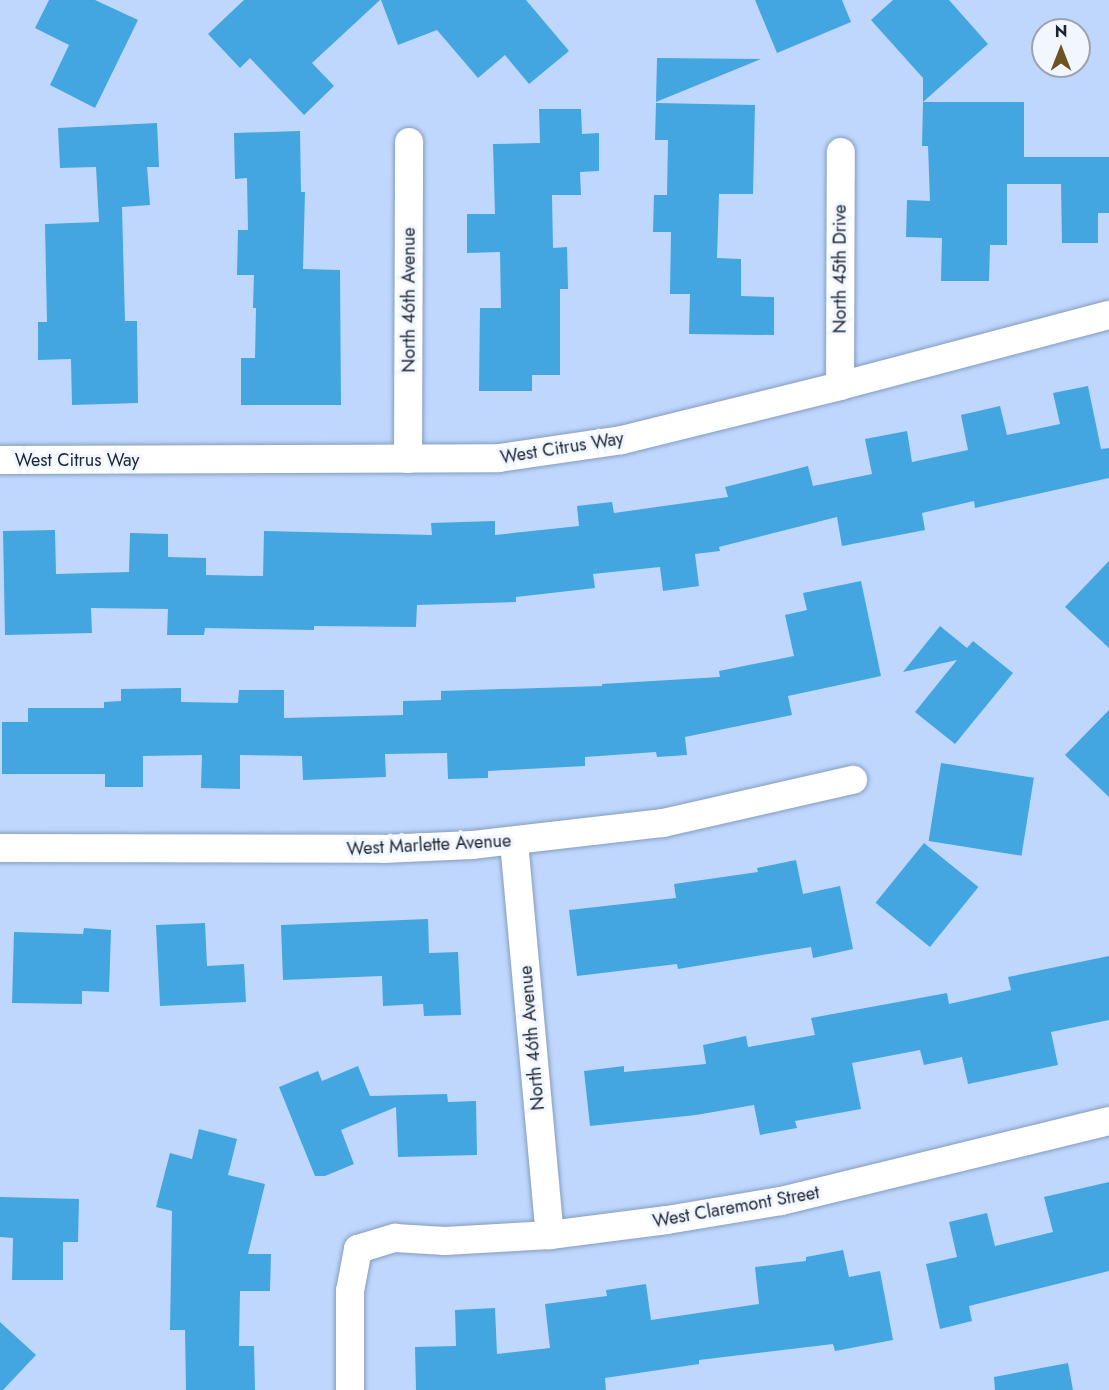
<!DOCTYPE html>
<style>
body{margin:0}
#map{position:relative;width:1109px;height:1390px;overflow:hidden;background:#bfd7fd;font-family:Jost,sans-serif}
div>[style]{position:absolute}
.building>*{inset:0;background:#43a6e1;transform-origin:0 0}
.roads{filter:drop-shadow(0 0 2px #859cc0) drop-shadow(0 0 2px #859cc0)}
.street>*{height:28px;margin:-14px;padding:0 14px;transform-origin:14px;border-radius:14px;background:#fff}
span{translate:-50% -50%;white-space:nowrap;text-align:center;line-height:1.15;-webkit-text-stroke:6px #f2f7ff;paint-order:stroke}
.street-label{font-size:18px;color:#1b2432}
.north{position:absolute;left:1031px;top:18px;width:60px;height:60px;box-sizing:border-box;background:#f2f7ff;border:2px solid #9ca3ad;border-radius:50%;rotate:0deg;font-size:16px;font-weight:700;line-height:24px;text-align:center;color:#1b2432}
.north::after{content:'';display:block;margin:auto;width:21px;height:27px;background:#6d5224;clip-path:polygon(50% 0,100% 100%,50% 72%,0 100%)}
</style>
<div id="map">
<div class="building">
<i style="clip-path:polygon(49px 0,95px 0,138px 20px,95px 108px,50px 85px,69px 45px,35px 28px)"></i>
<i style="clip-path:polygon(244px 0,380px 0,312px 63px,334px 86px,304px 115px,250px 58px,240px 68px,208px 34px)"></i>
<i style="clip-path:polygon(381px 0,526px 0,569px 51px,529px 84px,505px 55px,478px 78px,437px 30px,398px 45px)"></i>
<i style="clip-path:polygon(755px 0,842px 0,851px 22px,777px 53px)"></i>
<i style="clip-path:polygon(893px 0,949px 0,988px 44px,923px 102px,923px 78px,871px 20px)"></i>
<i style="clip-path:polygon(657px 58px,761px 59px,656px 102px)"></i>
<i style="clip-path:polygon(923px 102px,1024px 102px,1024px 157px,1109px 157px,1109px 213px,1098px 213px,1098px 243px,1062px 243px,1061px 184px,1007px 184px,1007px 245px,990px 245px,989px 281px,941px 281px,942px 238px,906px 237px,907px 200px,930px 201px,928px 146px,922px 146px)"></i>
<i style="clip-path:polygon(656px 103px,755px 105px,753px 194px,719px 194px,717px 258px,741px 259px,741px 296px,774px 297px,774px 335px,689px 334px,690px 294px,670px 294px,671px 232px,653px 232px,654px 195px,667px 195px,668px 140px,655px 140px)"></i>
<i style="clip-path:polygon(539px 109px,581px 109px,582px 134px,599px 133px,599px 171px,580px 172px,581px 195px,552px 195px,553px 248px,567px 247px,568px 289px,560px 289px,560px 375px,532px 375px,532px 391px,479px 391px,480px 308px,501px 308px,500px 252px,467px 253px,467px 214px,495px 214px,493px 144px,540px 143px)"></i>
<i style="clip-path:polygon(157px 123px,159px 167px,147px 167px,150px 205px,122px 207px,125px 321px,137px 321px,138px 403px,72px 405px,71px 359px,38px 360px,38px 322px,47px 322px,45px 224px,99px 222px,96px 167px,60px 168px,58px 128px)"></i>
<i style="clip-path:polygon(300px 131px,301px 192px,305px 192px,303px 269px,340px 270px,341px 405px,241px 405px,241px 358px,255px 358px,256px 308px,253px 308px,254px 275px,237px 275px,238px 230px,248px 230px,247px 178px,235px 179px,234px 133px)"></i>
<i style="clip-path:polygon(1088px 386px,1101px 449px,1109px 448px,1109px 478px,975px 508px,974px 501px,922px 513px,925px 530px,842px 546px,837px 517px,719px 547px,720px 551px,695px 554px,699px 586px,663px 591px,660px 567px,593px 574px,595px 588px,516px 597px,516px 602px,417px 605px,416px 627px,314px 626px,314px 630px,205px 628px,204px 635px,167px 635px,168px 609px,91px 608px,92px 633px,5px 635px,3px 531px,55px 530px,56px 574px,129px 572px,130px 533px,168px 534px,168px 557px,206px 558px,206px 575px,263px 576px,264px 531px,432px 535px,431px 523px,495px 521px,495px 535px,579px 526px,577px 506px,612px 502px,614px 513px,728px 497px,725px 487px,808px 466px,813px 486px,872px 474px,865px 439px,907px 431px,912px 462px,968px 450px,961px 415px,1000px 406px,1007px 435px,1060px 424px,1053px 393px)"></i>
<i style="clip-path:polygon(1109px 561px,1109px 648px,1065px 607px)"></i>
<i style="clip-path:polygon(861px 581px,881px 676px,788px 696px,792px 715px,685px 737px,687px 755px,657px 757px,656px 752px,585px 757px,585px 766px,488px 771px,488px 778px,448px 779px,447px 753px,385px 754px,386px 777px,303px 780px,302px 756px,240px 755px,240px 789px,201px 788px,202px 755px,143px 756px,143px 787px,105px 787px,105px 774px,2px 774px,2px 722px,28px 722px,28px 708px,104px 708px,104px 702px,121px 701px,121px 689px,181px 688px,181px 702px,238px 703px,239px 690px,284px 690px,284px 718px,403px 715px,403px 701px,441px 700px,441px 691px,602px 686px,602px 684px,720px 677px,719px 671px,794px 656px,785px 615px,807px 610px,803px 593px)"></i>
<i style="clip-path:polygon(940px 626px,967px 648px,973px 641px,1013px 673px,955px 744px,915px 712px,957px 660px,903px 672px)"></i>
<i style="clip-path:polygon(1109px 710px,1109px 797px,1065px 755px)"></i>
<i style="left:941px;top:763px;width:94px;height:79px;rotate:9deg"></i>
<i style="left:924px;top:843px;width:70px;height:77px;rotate:39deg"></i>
<i style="clip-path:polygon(796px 860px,803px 894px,840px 886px,853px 949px,813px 958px,811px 947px,678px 969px,677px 964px,577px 976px,569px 910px,676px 898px,674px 884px,758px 872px,757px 868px)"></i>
<i style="clip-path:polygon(428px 919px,429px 953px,458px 952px,461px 1015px,424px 1016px,423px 1004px,383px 1006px,382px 976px,283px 980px,281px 925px)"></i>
<i style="clip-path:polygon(205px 923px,207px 966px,244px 964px,246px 1002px,160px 1006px,156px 925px)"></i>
<i style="clip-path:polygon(84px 928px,111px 930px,109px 992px,82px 991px,82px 1004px,12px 1003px,14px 932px,83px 934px)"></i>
<i style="clip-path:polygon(1109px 956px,1109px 1020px,1051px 1032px,1058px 1065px,968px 1084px,962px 1057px,924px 1065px,920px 1050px,852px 1063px,861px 1109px,795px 1121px,797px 1128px,760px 1135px,754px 1105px,696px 1115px,590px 1126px,584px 1071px,624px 1066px,624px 1072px,706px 1064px,703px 1045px,746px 1036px,748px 1047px,815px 1035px,811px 1018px,947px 993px,949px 1004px,1011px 990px,1008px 977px)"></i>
<i style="clip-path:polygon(358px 1066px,370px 1096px,447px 1094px,448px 1102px,476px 1101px,477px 1155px,398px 1157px,396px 1107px,341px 1130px,354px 1164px,325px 1176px,315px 1176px,279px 1087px,318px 1071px,322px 1081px)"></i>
<i style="clip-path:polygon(199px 1129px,237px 1139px,228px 1175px,265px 1184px,248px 1254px,271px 1254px,270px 1291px,240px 1291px,239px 1346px,254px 1346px,255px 1390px,186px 1390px,185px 1330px,170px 1330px,172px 1211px,156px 1207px,170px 1153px,192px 1159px)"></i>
<i style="clip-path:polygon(1109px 1182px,1109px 1271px,969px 1306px,972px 1321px,940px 1329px,926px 1264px,957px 1257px,949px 1222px,987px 1213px,995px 1246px,1053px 1232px,1044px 1197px)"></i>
<i style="clip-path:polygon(0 1197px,79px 1199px,78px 1242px,63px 1242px,63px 1280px,12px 1280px,13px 1238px,0 1237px)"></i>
<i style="clip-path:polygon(843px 1250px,849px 1277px,880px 1271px,893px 1340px,835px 1351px,833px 1344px,699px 1360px,699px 1364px,605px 1378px,606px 1390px,416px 1390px,415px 1347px,456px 1346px,455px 1310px,495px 1308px,497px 1354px,550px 1348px,545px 1304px,607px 1296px,606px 1290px,646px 1284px,651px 1320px,759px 1304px,755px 1267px,806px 1261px,806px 1257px)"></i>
<i style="clip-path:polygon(0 1322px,36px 1355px,3px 1390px,0 1390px)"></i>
<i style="clip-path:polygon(1068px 1363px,1073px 1390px,995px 1390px,994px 1377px)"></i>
</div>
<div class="roads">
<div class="street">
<i style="left:840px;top:386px;width:234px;rotate:-89.8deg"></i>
<i style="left:408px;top:459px;width:317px;rotate:-89.8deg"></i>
<i style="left:0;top:460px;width:499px;rotate:-0.2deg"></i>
<i style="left:499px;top:458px;width:124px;rotate:-8.3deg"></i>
<i style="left:622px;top:440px;width:225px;rotate:-13.9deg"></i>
<i style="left:840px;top:386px;width:278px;rotate:-14.8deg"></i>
<i style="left:514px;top:842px;width:395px;rotate:84.8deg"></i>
<i style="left:0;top:848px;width:383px;rotate:0.1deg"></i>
<i style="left:383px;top:849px;width:89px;rotate:-2.6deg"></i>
<i style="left:472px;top:845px;width:192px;rotate:-6.6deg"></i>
<i style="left:663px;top:823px;width:195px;rotate:-12.8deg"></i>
<i style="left:350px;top:1390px;width:99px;rotate:-90deg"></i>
<i style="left:350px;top:1291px;width:43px;rotate:-79.2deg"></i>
<i style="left:358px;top:1249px;width:39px;rotate:-17deg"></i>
<i style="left:395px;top:1238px;width:50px;rotate:3.4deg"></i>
<i style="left:445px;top:1241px;width:105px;rotate:-3.3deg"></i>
<i style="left:550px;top:1235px;width:118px;rotate:-7.3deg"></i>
<i style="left:667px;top:1220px;width:116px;rotate:-9.5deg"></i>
<i style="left:781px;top:1201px;width:338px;rotate:-13.7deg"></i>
</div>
</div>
<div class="street-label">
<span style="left:840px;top:269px;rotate:-90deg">North 45th Drive</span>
<span style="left:409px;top:300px;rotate:-90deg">North 46th Avenue</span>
<span style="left:562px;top:448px;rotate:-9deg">West Citrus Way</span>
<span style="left:77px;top:460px">West Citrus Way</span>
<span style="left:429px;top:845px;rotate:-3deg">West Marlette Avenue</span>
<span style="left:532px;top:1038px;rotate:-95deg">North 46th Avenue</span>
<span style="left:736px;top:1207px;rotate:-10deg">West Claremont Street</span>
</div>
<div class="north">N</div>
</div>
